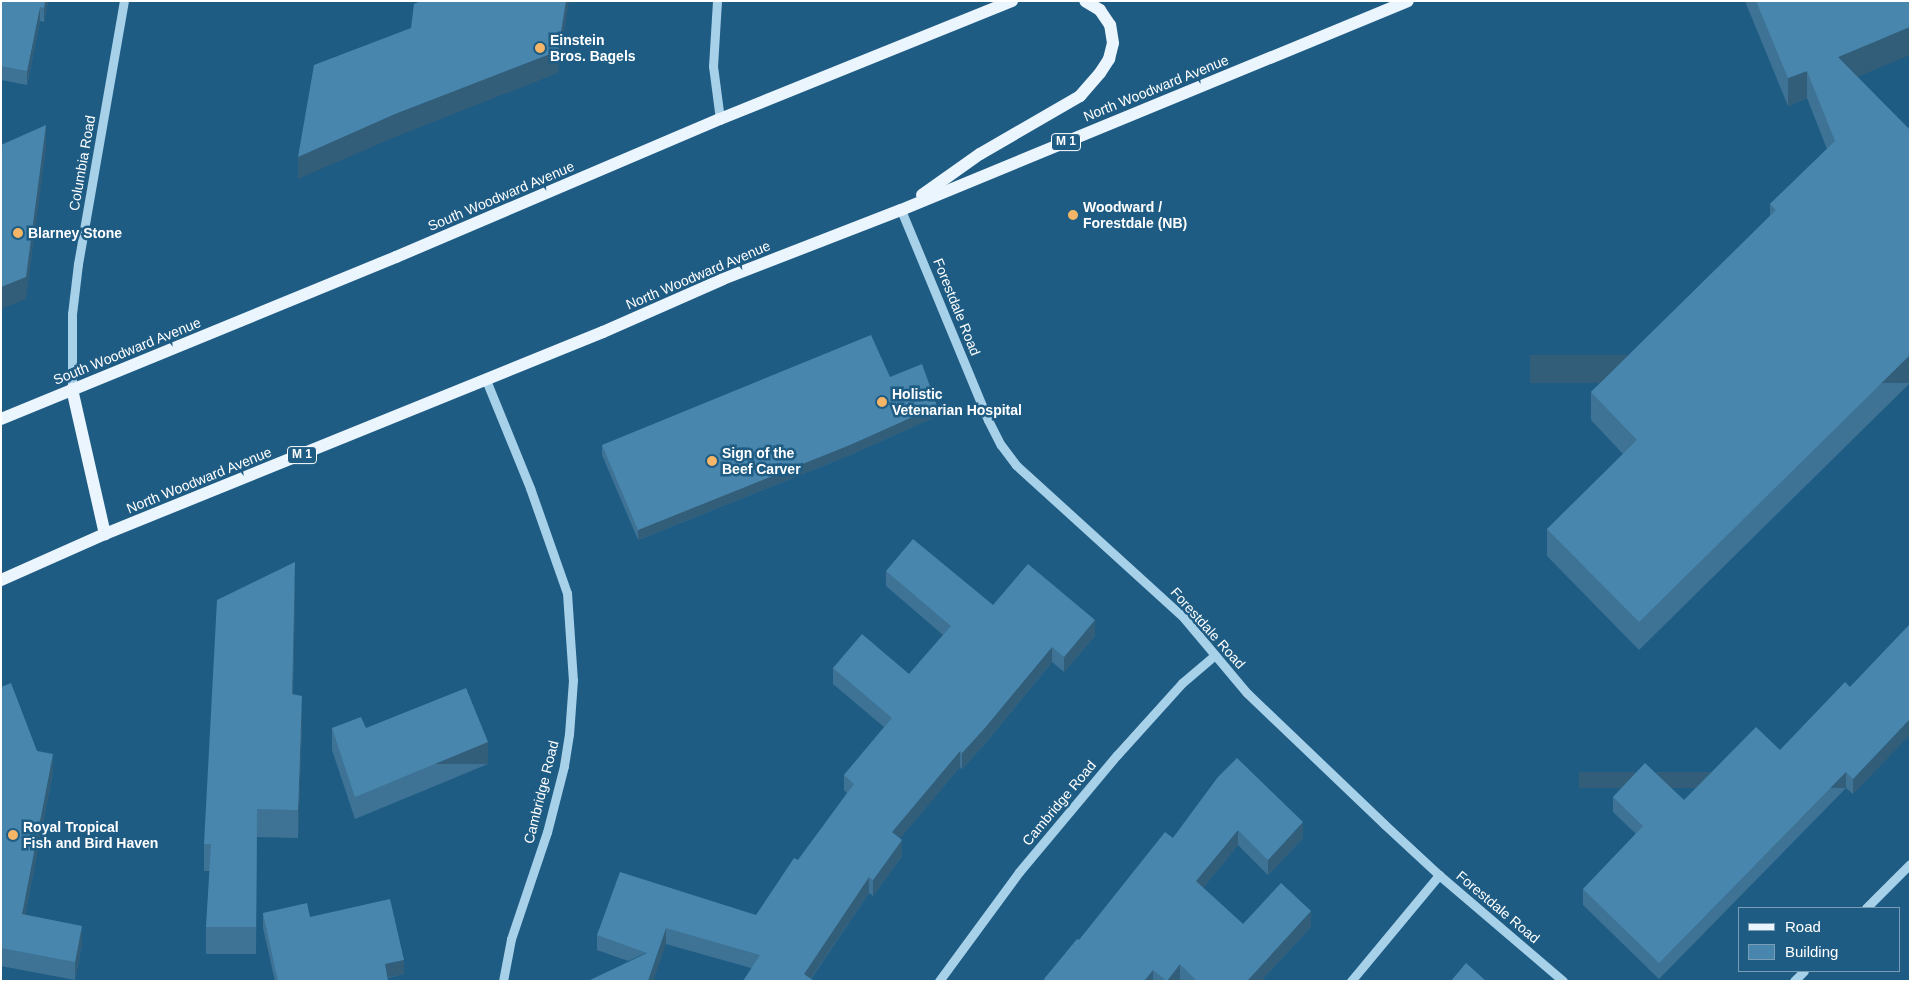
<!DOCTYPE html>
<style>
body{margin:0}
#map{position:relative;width:1911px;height:982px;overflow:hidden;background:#1f5c84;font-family:Arial,sans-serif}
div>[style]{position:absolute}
.minor>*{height:9px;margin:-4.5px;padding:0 4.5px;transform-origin:4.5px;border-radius:4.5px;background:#a7d0e9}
.major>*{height:12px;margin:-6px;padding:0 6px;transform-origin:6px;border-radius:6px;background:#ebf5fe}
.wall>*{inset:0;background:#3e7395}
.shaded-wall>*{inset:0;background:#325e79;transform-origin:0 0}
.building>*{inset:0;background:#4886ad}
.dots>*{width:14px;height:14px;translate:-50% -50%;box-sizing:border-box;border:2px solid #1f5c84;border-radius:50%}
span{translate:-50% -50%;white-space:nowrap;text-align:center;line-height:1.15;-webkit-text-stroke:5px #1f5c84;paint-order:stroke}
.shield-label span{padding:1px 4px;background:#1f5c84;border:1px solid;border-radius:4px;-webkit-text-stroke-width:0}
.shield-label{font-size:12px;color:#fff;font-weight:700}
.poi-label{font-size:14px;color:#fff;font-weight:700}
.left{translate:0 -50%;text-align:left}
.street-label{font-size:14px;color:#fff}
.frame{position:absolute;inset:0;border:2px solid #fff;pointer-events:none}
.legend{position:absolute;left:1738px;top:907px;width:162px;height:65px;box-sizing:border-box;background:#1f5c84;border:1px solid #799db5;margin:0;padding:6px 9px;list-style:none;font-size:15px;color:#fff}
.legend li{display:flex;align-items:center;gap:10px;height:25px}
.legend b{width:25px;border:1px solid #799db5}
</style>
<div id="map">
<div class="minor">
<i style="left:717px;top:1px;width:65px;rotate:93.5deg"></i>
<i style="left:713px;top:66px;width:53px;rotate:82.5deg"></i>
<i style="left:901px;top:210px;width:227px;rotate:67.5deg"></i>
<i style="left:988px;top:420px;width:28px;rotate:63deg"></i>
<i style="left:1001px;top:445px;width:25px;rotate:53deg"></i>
<i style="left:1016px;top:465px;width:227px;rotate:42.3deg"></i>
<i style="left:1184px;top:618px;width:98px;rotate:50deg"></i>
<i style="left:1247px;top:693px;width:190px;rotate:43.7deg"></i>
<i style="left:1384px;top:824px;width:75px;rotate:42.8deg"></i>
<i style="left:1439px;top:875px;width:163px;rotate:40.5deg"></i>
<i style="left:486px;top:380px;width:117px;rotate:67.8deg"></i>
<i style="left:530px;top:488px;width:111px;rotate:70.6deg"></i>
<i style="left:567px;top:593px;width:87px;rotate:86.1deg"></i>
<i style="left:573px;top:680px;width:54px;rotate:94.2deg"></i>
<i style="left:569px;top:734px;width:32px;rotate:99deg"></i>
<i style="left:564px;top:766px;width:68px;rotate:104.4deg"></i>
<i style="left:547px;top:832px;width:113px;rotate:108.6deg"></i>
<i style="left:511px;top:939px;width:43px;rotate:100.8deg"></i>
<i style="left:72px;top:389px;width:75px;rotate:-90deg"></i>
<i style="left:72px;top:314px;width:50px;rotate:-83.2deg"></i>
<i style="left:78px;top:264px;width:267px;rotate:-80.1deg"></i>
<i style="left:1866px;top:908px;width:62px;rotate:-45deg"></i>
<i style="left:939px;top:981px;width:135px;rotate:-53.7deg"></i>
<i style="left:1019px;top:872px;width:153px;rotate:-50.1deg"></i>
<i style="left:1117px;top:755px;width:97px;rotate:-47.9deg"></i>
<i style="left:1182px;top:683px;width:43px;rotate:-40.3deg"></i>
<i style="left:1351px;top:981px;width:138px;rotate:-50.3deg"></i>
<i style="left:1794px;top:981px;width:14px;rotate:-45deg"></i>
</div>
<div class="major">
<i style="left:922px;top:195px;width:71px;rotate:-35.3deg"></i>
<i style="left:980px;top:154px;width:116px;rotate:-30.1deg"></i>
<i style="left:1080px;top:96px;width:30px;rotate:-49deg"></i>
<i style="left:1100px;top:73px;width:17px;rotate:-57deg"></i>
<i style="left:1109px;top:59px;width:16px;rotate:-76deg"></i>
<i style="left:1113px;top:43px;width:18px;rotate:-99deg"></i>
<i style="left:1110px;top:25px;width:18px;rotate:-124deg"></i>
<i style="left:1100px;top:10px;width:17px;rotate:-149deg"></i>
<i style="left:72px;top:389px;width:149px;rotate:77.2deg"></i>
<i style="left:1px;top:419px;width:427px;rotate:-22.3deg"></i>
<i style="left:396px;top:257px;width:352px;rotate:-23.1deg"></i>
<i style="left:720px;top:119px;width:315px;rotate:-22deg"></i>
<i style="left:1px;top:580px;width:114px;rotate:-23.9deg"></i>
<i style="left:105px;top:534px;width:537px;rotate:-22.08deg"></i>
<i style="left:603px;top:332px;width:131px;rotate:-23.8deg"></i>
<i style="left:723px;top:279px;width:191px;rotate:-21.2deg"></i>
<i style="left:901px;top:210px;width:548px;rotate:-22.4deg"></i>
</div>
<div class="wall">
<i style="clip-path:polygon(1px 1px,48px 1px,44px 22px,40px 21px,27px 85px,1px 80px)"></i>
<i style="clip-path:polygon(1745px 1px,1910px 1px,1857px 77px,1910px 130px,1910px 383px,1639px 650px,1547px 556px,1547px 529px,1623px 454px,1591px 420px,1591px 392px,1770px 216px,1770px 204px,1827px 149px,1807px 98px,1788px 106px)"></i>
<i style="clip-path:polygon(890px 377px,937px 416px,850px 455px,638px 540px,602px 455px,602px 445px)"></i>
<i style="clip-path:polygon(886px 571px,993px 605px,1095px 636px,1064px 672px,1052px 662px,984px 745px,962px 769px,960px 767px,900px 838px,902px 856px,873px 896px,869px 893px,811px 979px,751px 968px,666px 944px,628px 961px,597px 950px,597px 935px,756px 915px,798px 860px,847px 793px,844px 790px,844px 775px,884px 727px,833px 684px,833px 668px,909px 674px,943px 635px,886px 586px)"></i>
<i style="clip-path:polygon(295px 589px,293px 695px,302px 723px,298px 838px,257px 837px,256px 954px,206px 954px,206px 927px,210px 871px,204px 871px,204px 844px)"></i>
<i style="clip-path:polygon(1910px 624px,1853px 794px,1846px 788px,1659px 979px,1583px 905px,1583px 889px,1636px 834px,1613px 812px,1613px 797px,1684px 800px,1780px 750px,1850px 687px)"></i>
<i style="clip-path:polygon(1px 687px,37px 751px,53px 772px,25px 915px,82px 944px,75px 980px,1px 966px)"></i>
<i style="clip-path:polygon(332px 728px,366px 728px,488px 764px,355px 819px,332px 750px)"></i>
<i style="clip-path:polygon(1218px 777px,1303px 838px,1268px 875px,1238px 845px,1203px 888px,1243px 924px,1311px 927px,1261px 981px,1182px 981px,1180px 979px,1179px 981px,1044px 981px,1044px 979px,1079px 940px,1173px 838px)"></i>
<i style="clip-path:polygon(263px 913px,310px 917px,404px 974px,388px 978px,388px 981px,275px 981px,263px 928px)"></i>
</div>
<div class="shaded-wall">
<i style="clip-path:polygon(45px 1px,48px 1px,44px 22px,44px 8px)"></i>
<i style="clip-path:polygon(566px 1px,569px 1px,558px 73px,395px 137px,298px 179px,298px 157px)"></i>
<i style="clip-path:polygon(40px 7px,40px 21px,27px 85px,27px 71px)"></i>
<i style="clip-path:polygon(1910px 27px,1910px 55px,1838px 85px,1838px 57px)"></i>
<i style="clip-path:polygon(1807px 71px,1807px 98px,1788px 106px,1788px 78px)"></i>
<i style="clip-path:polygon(46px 125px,46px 148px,26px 299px,1px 309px,1px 287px)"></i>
<i style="left:1910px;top:355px;width:28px;height:380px;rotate:90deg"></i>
<i style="clip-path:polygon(937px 406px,937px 416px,850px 455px,638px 540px,638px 530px)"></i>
<i style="clip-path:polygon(295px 562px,295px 589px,292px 722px,292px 694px)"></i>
<i style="clip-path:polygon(1095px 620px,1095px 636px,1064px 672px,1064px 657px)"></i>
<i style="clip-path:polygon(1052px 647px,1052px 662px,984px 745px,962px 769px,962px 753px)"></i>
<i style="clip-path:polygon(302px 696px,302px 723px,298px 838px,298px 810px)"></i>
<i style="clip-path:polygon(1910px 719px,1910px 735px,1853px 794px,1853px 779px)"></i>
<i style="left:488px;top:742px;width:22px;height:144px;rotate:90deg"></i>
<i style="clip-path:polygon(960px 751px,960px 767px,892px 848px,892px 832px)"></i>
<i style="clip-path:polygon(53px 754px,53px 772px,22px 932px,22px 914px)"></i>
<i style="left:1846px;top:772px;width:16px;height:267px;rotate:90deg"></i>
<i style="clip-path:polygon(1303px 822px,1303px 838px,1268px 875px,1268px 860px)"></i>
<i style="clip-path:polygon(1238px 830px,1238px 845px,1196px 897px,1196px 881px)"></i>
<i style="clip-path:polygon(902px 840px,902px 856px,873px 896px,873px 880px)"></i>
<i style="clip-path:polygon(869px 877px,869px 893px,809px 981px,804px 974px)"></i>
<i style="clip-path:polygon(1311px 911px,1311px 927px,1261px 981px,1247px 981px)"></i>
<i style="clip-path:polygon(82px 926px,82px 944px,75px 980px,75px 962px)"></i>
<i style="clip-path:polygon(666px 928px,666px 944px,653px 981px,648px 981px)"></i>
<i style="clip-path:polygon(404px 960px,404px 974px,385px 978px,385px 964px)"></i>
<i style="clip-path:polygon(1180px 964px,1180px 979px,1179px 981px,1167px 981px)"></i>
<i style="clip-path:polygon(1153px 970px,1153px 981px,1144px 981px)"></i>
</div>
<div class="building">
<i style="clip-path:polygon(1px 1px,45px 1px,44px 8px,40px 7px,27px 71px,1px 66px)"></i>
<i style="clip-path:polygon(421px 1px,566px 1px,558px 51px,395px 114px,298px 157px,314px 65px,411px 28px,414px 4px)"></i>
<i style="clip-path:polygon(1756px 1px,1910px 1px,1910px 27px,1838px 57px,1910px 130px,1910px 355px,1639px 622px,1547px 529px,1637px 440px,1591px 392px,1776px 210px,1770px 204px,1835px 141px,1807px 71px,1788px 78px)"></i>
<i style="clip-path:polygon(46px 125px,26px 277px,1px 287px,1px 145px)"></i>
<i style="clip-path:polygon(871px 335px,890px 377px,922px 364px,937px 406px,850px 445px,638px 530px,602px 445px)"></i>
<i style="clip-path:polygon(913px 539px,993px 605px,1028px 564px,1095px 620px,1064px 657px,1052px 647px,984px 729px,962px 753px,960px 751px,892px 832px,902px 840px,873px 880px,869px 877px,804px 974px,814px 981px,743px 981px,760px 955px,666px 928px,648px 981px,588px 981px,647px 953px,597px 935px,620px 872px,756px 915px,794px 858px,798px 860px,854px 784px,844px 775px,892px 718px,833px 668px,862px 634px,909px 674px,951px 626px,886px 571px)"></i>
<i style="clip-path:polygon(295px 562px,292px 694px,302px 696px,298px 810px,257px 809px,256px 927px,206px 927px,211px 844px,204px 844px,217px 600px)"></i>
<i style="clip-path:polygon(1910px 624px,1910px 719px,1853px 779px,1846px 772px,1659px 963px,1583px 889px,1643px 826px,1613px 797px,1645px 763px,1684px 800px,1756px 727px,1780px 750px,1845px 682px,1850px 687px)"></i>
<i style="clip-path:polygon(11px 683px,37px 751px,53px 754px,22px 914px,82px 926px,75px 962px,1px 948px,1px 687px)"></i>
<i style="clip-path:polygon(466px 688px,488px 742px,355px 797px,332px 728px,361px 717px,366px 728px)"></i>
<i style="clip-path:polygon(1237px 758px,1303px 822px,1268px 860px,1238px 830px,1196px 881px,1243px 924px,1281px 883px,1311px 911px,1247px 981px,1197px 981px,1180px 964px,1167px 981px,1153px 970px,1144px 981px,1047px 981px,1044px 979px,1077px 939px,1079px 940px,1165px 832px,1173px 838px,1218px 777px)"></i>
<i style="clip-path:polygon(390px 899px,404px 960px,385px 964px,388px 981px,278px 981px,263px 913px,307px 903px,310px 917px)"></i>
<i style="clip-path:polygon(1466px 963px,1486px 981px,1451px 981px)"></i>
</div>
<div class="dots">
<i style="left:540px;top:48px;background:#f7b667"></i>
<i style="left:1073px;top:215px;background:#f7b667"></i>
<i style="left:18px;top:233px;background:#f7b667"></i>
<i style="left:882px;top:402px;background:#f7b667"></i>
<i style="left:712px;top:461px;background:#f7b667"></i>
<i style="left:13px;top:835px;background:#f7b667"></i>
</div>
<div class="shield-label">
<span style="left:1066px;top:142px">M 1</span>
<span style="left:302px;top:455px">M 1</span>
</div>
<div class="poi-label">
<span class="left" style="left:550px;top:48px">Einstein<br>Bros. Bagels</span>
<span class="left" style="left:1083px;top:215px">Woodward /<br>Forestdale (NB)</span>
<span class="left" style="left:28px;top:233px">Blarney Stone</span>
<span class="left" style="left:892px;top:402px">Holistic<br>Vetenarian Hospital</span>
<span class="left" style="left:722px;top:461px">Sign of the<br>Beef Carver</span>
<span class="left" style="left:23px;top:835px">Royal Tropical<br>Fish and Bird Haven</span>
</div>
<div class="street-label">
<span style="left:1156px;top:88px;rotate:-22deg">North Woodward Avenue</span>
<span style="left:82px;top:163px;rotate:-80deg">Columbia Road</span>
<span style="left:501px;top:196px;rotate:-23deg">South Woodward Avenue</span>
<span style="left:698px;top:275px;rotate:-23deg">North Woodward Avenue</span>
<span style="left:957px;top:307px;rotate:68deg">Forestdale Road</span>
<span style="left:127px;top:351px;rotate:-22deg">South Woodward Avenue</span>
<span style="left:199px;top:480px;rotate:-22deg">North Woodward Avenue</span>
<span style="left:1208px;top:628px;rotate:48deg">Forestdale Road</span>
<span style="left:541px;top:792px;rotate:-76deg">Cambridge Road</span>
<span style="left:1059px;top:803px;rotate:-50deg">Cambridge Road</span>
<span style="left:1498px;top:907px;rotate:40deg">Forestdale Road</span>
</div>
<div class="frame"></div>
<ul class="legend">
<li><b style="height:6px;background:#ebf5fe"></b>Road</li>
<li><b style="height:14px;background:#4886ad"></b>Building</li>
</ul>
</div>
